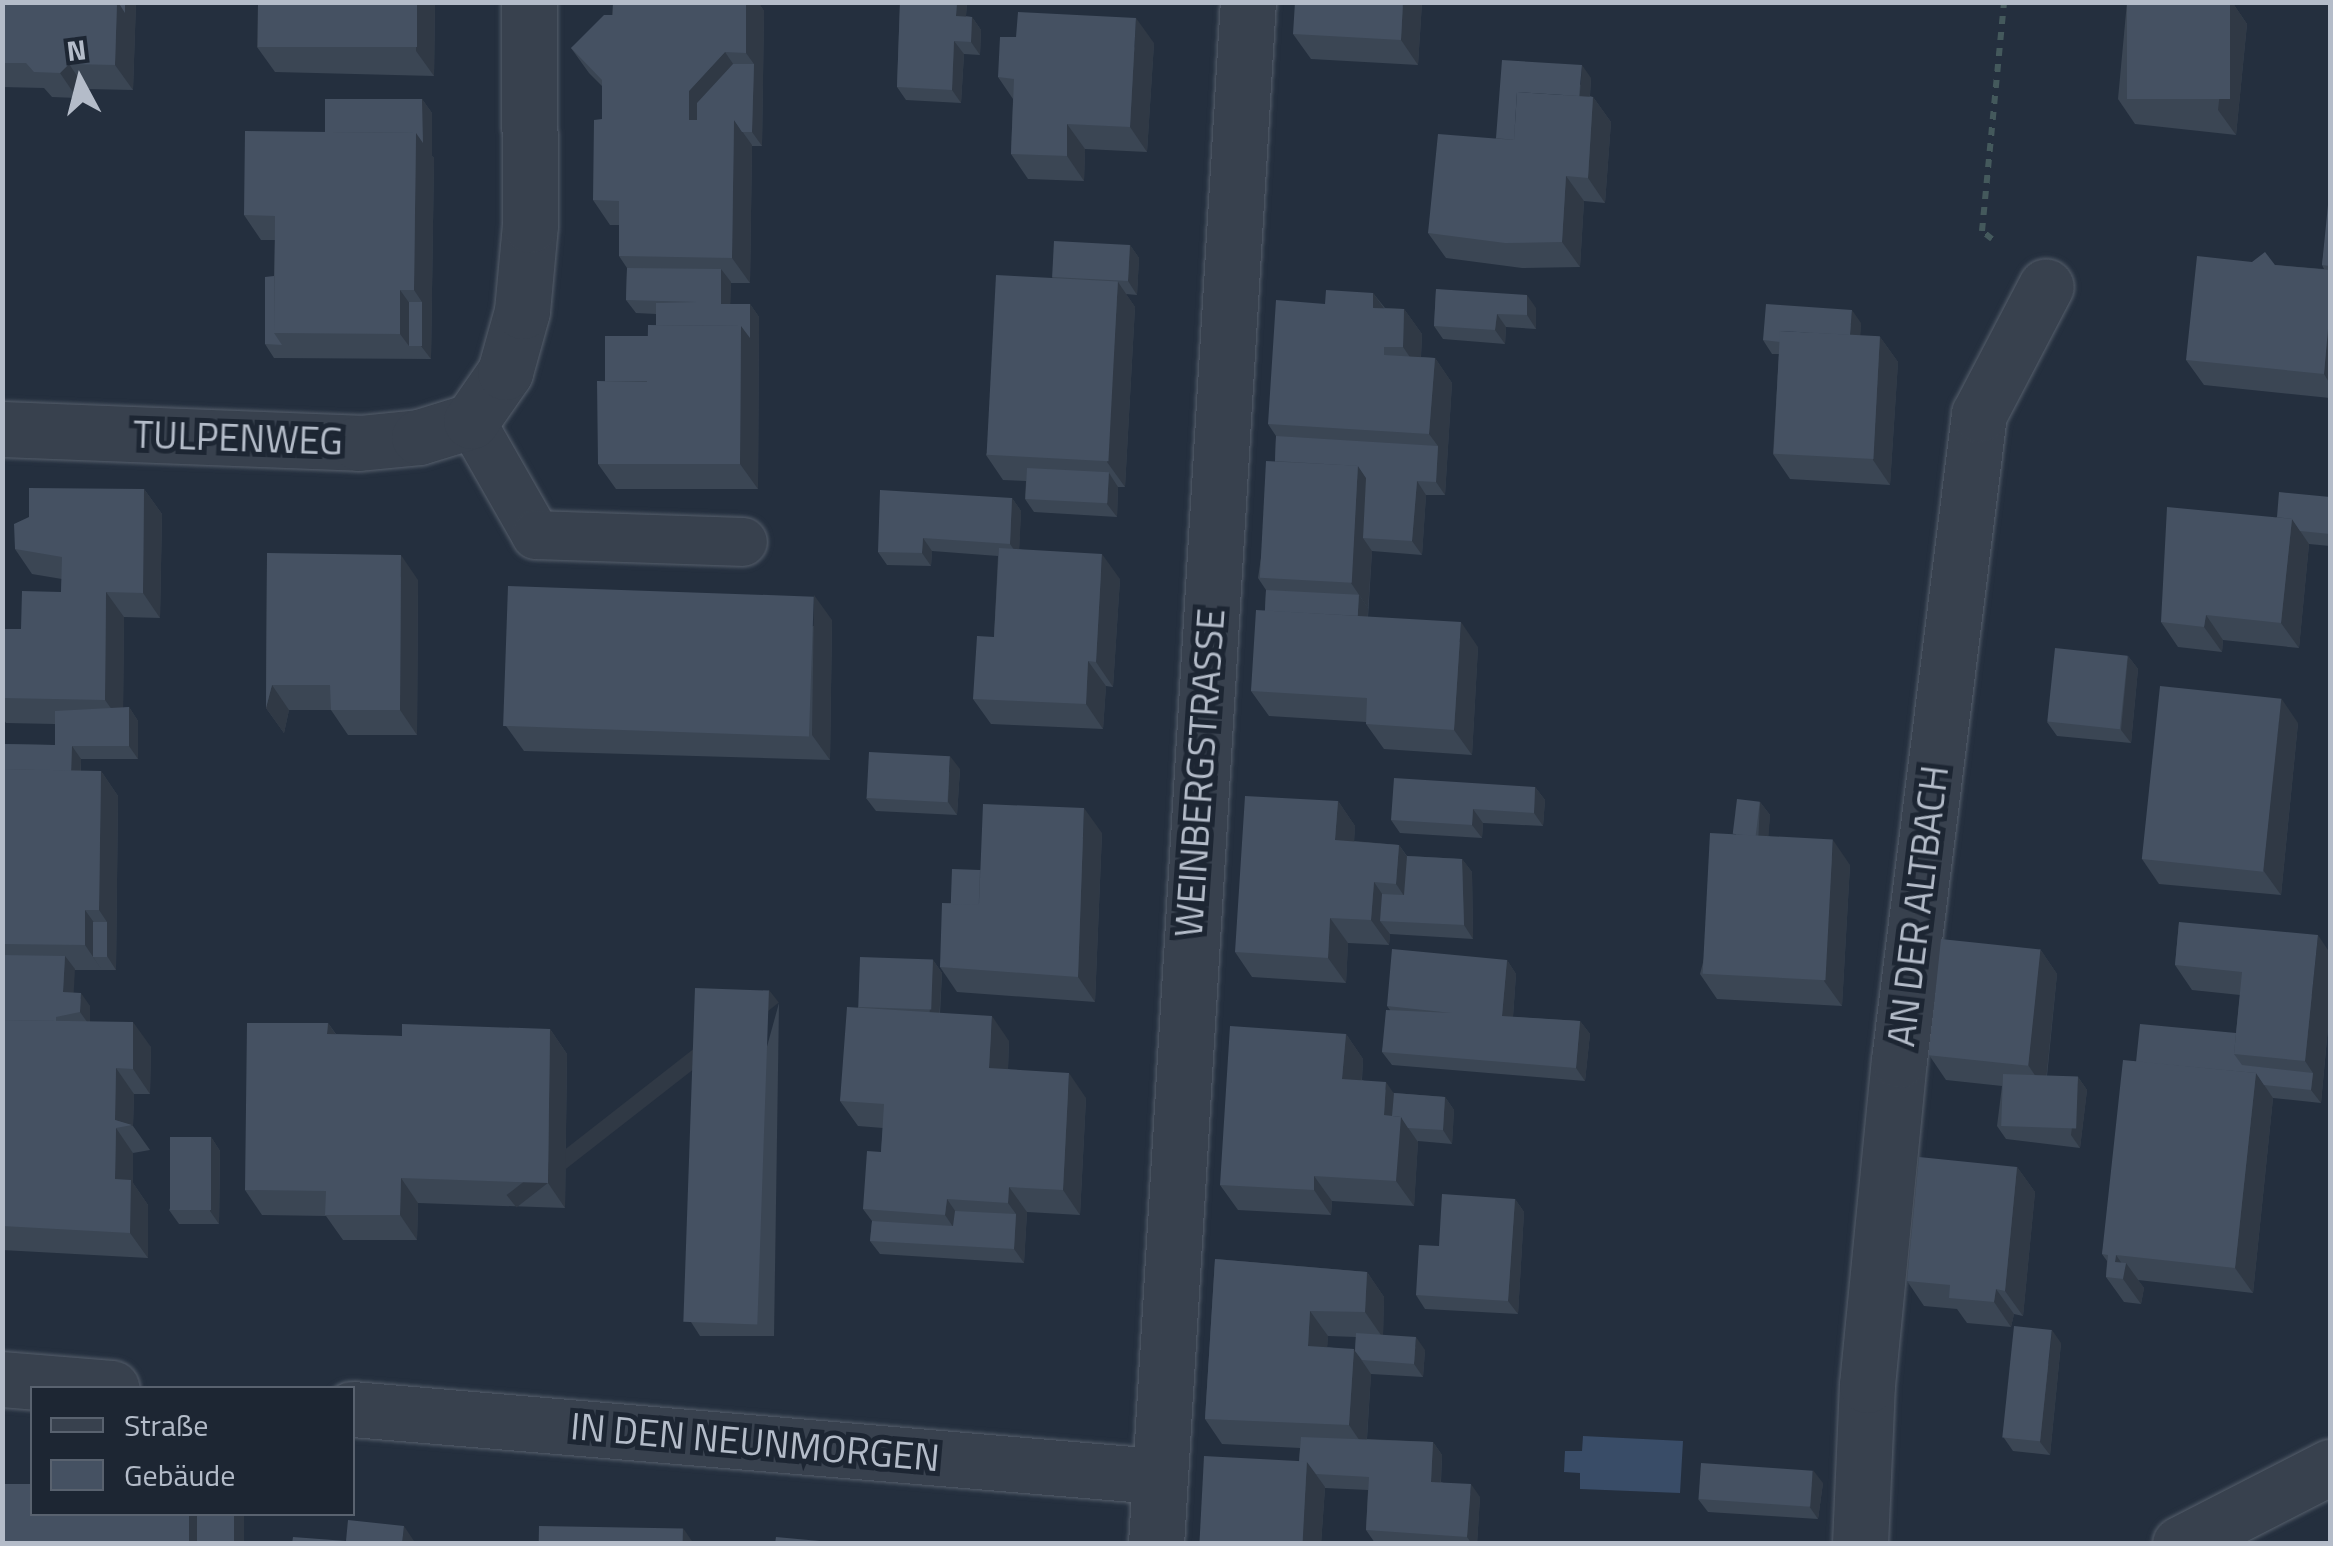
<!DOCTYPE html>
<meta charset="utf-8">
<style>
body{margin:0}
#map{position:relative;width:2333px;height:1546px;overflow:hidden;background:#242f3e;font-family:"Titillium Web",sans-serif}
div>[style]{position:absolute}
.water>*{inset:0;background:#394c67}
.path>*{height:6px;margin-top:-3px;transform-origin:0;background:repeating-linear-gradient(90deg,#44595c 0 8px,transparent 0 16px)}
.roads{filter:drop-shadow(0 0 2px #565f6c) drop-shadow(0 0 2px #565f6c)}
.service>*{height:48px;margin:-24px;padding:0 24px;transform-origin:24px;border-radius:24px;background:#38414e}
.minor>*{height:55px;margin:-27.5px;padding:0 27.5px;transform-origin:27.5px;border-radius:27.5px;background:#38414e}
.tertiary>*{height:55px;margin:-27.5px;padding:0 27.5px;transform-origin:27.5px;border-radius:27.5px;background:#38414e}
.wall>*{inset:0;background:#3b4654}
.shaded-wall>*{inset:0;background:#303945;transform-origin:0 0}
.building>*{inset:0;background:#455162;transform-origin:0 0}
span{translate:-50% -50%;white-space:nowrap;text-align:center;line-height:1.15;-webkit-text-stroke:10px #1d2633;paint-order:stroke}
.street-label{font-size:38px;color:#b4bcc9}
.frame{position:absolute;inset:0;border:5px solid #b4bcc9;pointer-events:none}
.legend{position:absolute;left:30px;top:1386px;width:325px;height:130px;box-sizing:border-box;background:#1d2633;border:2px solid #59626f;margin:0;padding:12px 18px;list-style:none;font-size:30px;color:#b4bcc9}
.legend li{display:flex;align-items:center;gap:20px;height:50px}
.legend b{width:50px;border:2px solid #59626f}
.north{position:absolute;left:30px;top:30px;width:100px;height:100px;-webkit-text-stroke:8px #1d2633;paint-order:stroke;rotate:353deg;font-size:28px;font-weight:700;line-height:40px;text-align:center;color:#b4bcc9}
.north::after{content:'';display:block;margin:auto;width:35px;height:45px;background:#b4bcc9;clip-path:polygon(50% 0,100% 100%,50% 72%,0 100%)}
</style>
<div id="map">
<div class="water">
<i style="clip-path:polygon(1583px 1436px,1683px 1441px,1680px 1493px,1580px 1489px,1580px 1473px,1564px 1472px,1565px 1451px,1582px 1451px)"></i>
</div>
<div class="path">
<i style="left:1992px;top:239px;width:13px;rotate:-141deg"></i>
<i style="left:1982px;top:231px;width:230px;rotate:-84.5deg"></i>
</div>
<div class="roads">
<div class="service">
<i style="left:471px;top:421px;width:131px;rotate:60.3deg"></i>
<i style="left:536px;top:535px;width:207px;rotate:1.9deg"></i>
</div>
<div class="minor">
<i style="left:2px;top:429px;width:357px;rotate:2.2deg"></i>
<i style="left:359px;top:443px;width:60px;rotate:-5.7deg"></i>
<i style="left:419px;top:437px;width:54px;rotate:-17.1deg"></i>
<i style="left:471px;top:421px;width:60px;rotate:-55.2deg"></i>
<i style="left:505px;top:372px;width:63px;rotate:-74.4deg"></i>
<i style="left:522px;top:311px;width:86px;rotate:-84.7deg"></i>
<i style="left:530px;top:225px;width:223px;rotate:-90.3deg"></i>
<i style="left:2px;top:1379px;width:110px;rotate:4.7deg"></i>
<i style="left:352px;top:1409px;width:808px;rotate:4.76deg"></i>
<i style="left:1860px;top:1544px;width:159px;rotate:-87.5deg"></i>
<i style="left:1867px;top:1385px;width:327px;rotate:-84.4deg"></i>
<i style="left:1899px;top:1060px;width:651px;rotate:-82.94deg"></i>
<i style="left:1979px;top:414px;width:144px;rotate:-62.4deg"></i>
</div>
<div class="tertiary">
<i style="left:1156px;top:1544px;width:1545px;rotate:-86.59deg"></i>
<i style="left:2180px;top:1544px;width:169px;rotate:-27.2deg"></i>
</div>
</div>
<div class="wall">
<i style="clip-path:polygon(2px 2px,136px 2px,133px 90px,86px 89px,77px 98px,52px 97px,44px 88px,2px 87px)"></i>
<i style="clip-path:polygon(258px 2px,435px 2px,434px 76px,275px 72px,257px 47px)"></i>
<i style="clip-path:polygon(613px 2px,758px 2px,764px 11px,762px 146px,752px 146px,750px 283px,731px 283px,730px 304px,750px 304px,759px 317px,758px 489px,616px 489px,598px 464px,605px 381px,648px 336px,656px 325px,656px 314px,636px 313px,626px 300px,627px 268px,619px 256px,619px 225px,610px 225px,593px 200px,602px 119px,602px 86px,589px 73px,571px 48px,612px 15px)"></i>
<i style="clip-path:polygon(900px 2px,967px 2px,966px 16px,972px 17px,981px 30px,980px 55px,964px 54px,961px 103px,906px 100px,897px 87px)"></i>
<i style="clip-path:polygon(1422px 2px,1418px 65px,1311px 59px,1293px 34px)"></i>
<i style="clip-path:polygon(2127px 2px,2232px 2px,2247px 24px,2236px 135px,2135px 124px,2118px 99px)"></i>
<i style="clip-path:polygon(1154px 43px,1147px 152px,1085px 149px,1084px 181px,1028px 179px,1011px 154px,1013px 99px,998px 77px)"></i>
<i style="clip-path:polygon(1591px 78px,1590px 96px,1593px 97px,1611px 122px,1605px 203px,1584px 201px,1580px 267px,1522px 268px,1446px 258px,1428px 233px,1496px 138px)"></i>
<i style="clip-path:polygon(422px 99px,432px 113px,432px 156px,434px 158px,431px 359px,274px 358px,265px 344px,274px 276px,275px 240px,261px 240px,244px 215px,325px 132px)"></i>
<i style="clip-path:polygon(2330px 205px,2330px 398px,2204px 385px,2186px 360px,2275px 265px,2324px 269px,2322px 265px)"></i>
<i style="clip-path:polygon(1130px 245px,1139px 258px,1137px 295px,1126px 294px,1135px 307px,1125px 487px,1118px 487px,1117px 517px,1034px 512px,1025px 499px,1026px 481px,1003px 480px,986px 455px,1053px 279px,1052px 277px)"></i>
<i style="clip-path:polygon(1436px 289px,1536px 308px,1536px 329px,1506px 327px,1505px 344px,1443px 339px,1434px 326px)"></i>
<i style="clip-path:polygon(1373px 293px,1385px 308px,1404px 309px,1422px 334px,1421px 357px,1435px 358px,1452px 383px,1445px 495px,1426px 495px,1422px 555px,1372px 551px,1368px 617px,1478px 647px,1472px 755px,1384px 749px,1366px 724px,1366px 722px,1269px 716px,1251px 691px,1265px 611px,1266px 590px,1258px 578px,1275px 461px,1276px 436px,1268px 424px,1325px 304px)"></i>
<i style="clip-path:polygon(1861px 323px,1860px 336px,1880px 337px,1898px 362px,1890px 485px,1790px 479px,1773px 454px,1779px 354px,1772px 354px,1763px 340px)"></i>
<i style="clip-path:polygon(144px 489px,162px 514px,160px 618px,124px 617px,123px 708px,129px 707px,138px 721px,138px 759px,81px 759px,81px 771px,101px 771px,118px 796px,116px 970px,74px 970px,73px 993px,90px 1006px,90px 1022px,151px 1047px,150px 1094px,134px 1094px,133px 1126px,150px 1150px,133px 1153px,133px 1183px,148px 1205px,148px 1258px,2px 1250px,2px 744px,55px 745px,55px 724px,6px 723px,2px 717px,2px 629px,21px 629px,61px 592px,62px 579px,32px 574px,15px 549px)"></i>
<i style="clip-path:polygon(2330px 497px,2330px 546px,2309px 544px,2299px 648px,2223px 640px,2222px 652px,2178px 647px,2161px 622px,2277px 517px)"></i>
<i style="clip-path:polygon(1012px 498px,1021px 511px,1019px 549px,1120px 579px,1113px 687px,1106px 686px,1103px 729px,991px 724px,973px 699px,994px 637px,998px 556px,932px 551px,931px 566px,887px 565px,878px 552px)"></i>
<i style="clip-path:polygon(267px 553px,418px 580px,417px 735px,348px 735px,331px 710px,289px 710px,284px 733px,266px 708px)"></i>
<i style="clip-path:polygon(832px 620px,830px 760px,524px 751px,506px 726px)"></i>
<i style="clip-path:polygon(2128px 656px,2138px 669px,2131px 743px,2057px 736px,2047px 722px)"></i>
<i style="clip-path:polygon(2298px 723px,2281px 895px,2159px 884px,2142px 859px)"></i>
<i style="clip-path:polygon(960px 769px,957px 815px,876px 811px,866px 798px)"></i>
<i style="clip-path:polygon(1535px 787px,1545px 800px,1543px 826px,1483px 823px,1482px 838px,1400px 833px,1391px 820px)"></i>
<i style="clip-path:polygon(1338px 801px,1355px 826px,1354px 841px,1399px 845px,1407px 856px,1462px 859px,1472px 872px,1473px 939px,1390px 934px,1389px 945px,1348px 943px,1346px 983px,1252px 977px,1235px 952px)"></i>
<i style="clip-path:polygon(1760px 802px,1770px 815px,1768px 836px,1850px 865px,1842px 1006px,1717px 999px,1700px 974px,1736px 834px)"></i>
<i style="clip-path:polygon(1102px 833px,1095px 1002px,957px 992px,940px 967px,950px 904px,980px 870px)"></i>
<i style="clip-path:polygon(2179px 922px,2330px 1006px,2321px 1103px,2273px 1098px,2253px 1293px,2138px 1280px,2144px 1288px,2141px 1304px,2124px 1302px,2106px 1277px,2107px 1261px,2102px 1254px,2136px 1062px,2236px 1033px,2240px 995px,2192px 990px,2175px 965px)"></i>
<i style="clip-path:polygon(2040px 949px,2057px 974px,2047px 1076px,2078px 1077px,2087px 1090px,2080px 1148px,2006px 1139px,1997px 1126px,2002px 1086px,1946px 1080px,1929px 1055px)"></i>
<i style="clip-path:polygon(933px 960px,942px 973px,940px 1013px,1009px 1041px,1008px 1069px,1086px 1098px,1080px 1215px,1027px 1212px,1024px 1263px,880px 1254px,870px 1241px,872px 1221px,863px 1209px,881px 1152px,883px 1128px,858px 1126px,840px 1101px,858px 1007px)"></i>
<i style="clip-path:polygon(1507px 960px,1516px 974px,1513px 1017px,1580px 1021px,1590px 1034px,1585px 1081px,1392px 1065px,1382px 1052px,1390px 1010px,1387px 1006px)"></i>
<i style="clip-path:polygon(779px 1003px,774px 1336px,700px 1336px,691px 1322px)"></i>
<i style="clip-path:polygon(328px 1023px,336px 1034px,402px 1036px,550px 1029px,567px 1054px,565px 1208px,418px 1203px,417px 1240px,343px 1240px,326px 1216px,262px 1215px,245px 1190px)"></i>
<i style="clip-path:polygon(1346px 1034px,1363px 1059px,1362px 1080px,1394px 1093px,1445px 1097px,1454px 1110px,1452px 1144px,1418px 1141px,1414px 1206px,1332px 1201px,1331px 1215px,1238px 1210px,1220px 1185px)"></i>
<i style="clip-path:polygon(211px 1137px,220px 1151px,219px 1224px,179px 1224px,169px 1210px)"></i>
<i style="clip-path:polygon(2017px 1167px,2035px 1192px,2023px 1316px,2014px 1314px,2011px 1327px,1967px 1323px,1957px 1309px,1924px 1306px,1907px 1281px)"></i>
<i style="clip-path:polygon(1515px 1199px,1524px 1212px,1518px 1314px,1425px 1309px,1416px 1295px)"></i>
<i style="clip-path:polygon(evenodd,1215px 1259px,1367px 1272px,1384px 1297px,1383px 1335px,1425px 1350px,1423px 1377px,1371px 1374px,1367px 1439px,1433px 1442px,1442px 1455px,1441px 1482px,1480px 1497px,1477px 1544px,1375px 1543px,1366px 1530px,1368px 1490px,1325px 1488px,1321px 1544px,1201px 1544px,1299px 1462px,1300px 1448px,1222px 1444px,1205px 1419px,1215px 1259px,1328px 1336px,1356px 1337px,1355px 1351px,1327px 1347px,1328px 1336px)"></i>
<i style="clip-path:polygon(2061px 1343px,2050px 1455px,2013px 1451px,2004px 1438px)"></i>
<i style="clip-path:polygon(1823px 1483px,1818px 1519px,1708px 1512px,1698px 1499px)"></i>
</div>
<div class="shaded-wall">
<i style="clip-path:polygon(117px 2px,136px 2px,133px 90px,115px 65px)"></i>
<i style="clip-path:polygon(417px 2px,435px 2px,434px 76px,416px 51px)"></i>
<i style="clip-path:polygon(746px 2px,758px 2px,764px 11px,762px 146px,752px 132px,754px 64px,746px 53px)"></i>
<i style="clip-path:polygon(957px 2px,967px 2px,965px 29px,956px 16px)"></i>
<i style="clip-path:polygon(1403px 2px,1422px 2px,1418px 65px,1401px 40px)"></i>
<i style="clip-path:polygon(2230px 2px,2232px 2px,2247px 24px,2236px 135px,2218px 110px)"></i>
<i style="clip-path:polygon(972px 17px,981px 30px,980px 55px,971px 42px)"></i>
<i style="clip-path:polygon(1136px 18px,1154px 43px,1147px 152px,1130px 127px)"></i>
<i style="clip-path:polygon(954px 41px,964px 54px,961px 103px,952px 90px)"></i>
<i style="clip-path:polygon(725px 52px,742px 77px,707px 132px,689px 120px,689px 91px)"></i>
<i style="clip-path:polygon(69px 64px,86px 89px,77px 98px,60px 73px)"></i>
<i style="clip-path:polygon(1582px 65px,1591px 78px,1588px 120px,1579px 107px)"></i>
<i style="clip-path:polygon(1593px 97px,1611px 122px,1605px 203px,1588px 178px)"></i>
<i style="clip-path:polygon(422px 99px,432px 113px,432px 156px,434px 158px,431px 359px,421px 346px,422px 302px,414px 290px,416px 133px)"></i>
<i style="clip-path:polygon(734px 120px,752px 145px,750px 283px,732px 258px)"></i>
<i style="clip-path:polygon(1067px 124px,1085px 149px,1084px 181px,1067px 156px)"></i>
<i style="clip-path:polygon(1566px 176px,1584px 201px,1580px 267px,1562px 242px)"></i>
<i style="clip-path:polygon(1130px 245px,1139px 258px,1137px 295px,1128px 281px)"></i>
<i style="clip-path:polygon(721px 269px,731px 282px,730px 317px,721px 304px)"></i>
<i style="clip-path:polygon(1118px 282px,1135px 307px,1125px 487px,1107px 462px)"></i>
<i style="clip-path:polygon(400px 290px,418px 315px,409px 346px,400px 334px)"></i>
<i style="clip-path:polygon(1373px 293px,1391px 318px,1373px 308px)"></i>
<i style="clip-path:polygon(1527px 295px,1536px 308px,1536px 329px,1527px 315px)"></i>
<i style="clip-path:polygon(750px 304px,759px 317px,758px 489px,740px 464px,741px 326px)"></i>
<i style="clip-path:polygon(2330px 306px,2330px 384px,2324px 374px)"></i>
<i style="clip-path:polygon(1404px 309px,1422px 334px,1420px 372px,1403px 347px)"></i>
<i style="clip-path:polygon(1852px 310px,1861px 323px,1859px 360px,1849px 346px)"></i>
<i style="clip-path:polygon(1497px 314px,1506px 327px,1505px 344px,1495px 330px)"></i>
<i style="clip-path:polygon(1880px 337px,1898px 362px,1890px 485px,1873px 460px)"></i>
<i style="clip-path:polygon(1435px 358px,1452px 383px,1445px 495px,1436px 482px,1438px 446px,1429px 434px)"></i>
<i style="clip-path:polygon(1358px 466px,1375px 491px,1363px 538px,1372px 551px,1368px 608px,1351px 583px)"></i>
<i style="clip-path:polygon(1109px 473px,1118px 487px,1117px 517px,1107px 504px)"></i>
<i style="clip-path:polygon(1417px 481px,1426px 495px,1422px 555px,1412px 541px)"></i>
<i style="clip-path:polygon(144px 489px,162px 514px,160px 618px,143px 593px)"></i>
<i style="clip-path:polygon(1012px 498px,1021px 511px,1019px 557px,1010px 544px)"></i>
<i style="clip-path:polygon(2292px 519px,2309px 544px,2299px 648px,2281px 623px)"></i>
<i style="clip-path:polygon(923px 538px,932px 551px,931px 566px,922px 553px)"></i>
<i style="clip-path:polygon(1102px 554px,1120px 579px,1113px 687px,1096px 662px)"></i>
<i style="clip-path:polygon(401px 555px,418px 580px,417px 735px,400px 710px)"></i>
<i style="clip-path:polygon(106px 592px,124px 617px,123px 725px,105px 700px)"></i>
<i style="clip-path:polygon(814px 595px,832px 620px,830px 760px,812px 735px)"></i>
<i style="clip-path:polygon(1359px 595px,1368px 608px,1367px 640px,1357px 627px)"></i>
<i style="clip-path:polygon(2206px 615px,2223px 640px,2222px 652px,2204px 627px)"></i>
<i style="clip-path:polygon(1461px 622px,1478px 647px,1472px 755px,1454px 730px)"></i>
<i style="clip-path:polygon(2128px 656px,2138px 669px,2131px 743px,2121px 730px)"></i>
<i style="clip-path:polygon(1088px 661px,1106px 686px,1103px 729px,1086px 704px)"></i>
<i style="clip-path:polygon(272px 685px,289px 710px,284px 733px,266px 708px)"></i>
<i style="clip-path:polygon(2281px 698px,2298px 723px,2281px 895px,2263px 870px)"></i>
<i style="clip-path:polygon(129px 707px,138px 721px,138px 759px,129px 746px)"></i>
<i style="clip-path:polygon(72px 746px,81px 759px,80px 796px,71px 782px)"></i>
<i style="clip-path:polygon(950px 756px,960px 769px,957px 815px,948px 802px)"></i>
<i style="clip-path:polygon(101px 771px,118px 796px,116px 970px,107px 956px,107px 922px,99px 910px)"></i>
<i style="clip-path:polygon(1535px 787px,1545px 800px,1543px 826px,1534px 813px)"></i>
<i style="clip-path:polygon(1338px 801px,1355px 826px,1353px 865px,1335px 840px)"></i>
<i style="clip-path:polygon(1760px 802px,1770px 815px,1767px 860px,1758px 846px)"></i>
<i style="clip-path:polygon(1084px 808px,1102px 833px,1095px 1002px,1078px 977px)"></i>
<i style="clip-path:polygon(1473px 809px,1483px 823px,1482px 838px,1472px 825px)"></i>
<i style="clip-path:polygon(1833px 840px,1850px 865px,1842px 1006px,1824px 981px)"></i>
<i style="clip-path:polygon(1399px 845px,1416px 870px,1413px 909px,1396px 884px)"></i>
<i style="clip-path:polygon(1462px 859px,1472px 872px,1473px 939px,1464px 925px)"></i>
<i style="clip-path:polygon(1374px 882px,1391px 907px,1380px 921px,1390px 934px,1389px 945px,1371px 920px)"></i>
<i style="clip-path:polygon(85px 910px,103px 935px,93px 957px,102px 970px,85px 945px)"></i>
<i style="clip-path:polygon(1330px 918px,1348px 943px,1346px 983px,1328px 958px)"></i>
<i style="clip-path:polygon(2318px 935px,2330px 953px,2330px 1006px,2321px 1103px,2311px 1090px,2313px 1073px,2305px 1061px)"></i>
<i style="clip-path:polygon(2040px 949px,2057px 974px,2045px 1090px,2028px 1065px)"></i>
<i style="clip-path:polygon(65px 956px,75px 969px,73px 1005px,63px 992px)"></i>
<i style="clip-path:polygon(933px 960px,942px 973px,938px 1036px,929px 1023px)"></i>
<i style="clip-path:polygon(1507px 960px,1516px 974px,1512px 1030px,1502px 1016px)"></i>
<i style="left:769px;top:990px;width:16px;height:333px;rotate:52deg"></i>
<i style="clip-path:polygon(81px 993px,90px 1006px,90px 1026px,80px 1012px)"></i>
<i style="clip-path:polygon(992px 1016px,1009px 1041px,1007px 1093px,989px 1068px)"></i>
<i style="clip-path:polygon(1580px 1021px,1590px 1034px,1585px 1081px,1576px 1068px)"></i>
<i style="clip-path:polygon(133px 1022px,151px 1047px,150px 1094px,133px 1069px)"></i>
<i style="clip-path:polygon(328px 1023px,345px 1048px,327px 1034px)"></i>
<i style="clip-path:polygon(550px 1029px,567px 1054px,565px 1208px,548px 1183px)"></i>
<i style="clip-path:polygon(1346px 1034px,1363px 1059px,1360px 1104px,1342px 1079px)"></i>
<i style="clip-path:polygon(116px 1068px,134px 1094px,133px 1126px,115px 1120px)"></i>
<i style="clip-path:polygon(1069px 1073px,1086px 1098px,1080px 1215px,1063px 1190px)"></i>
<i style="clip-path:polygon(2256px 1073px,2273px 1098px,2253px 1293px,2235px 1268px)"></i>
<i style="clip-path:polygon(2078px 1077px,2087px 1090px,2080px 1148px,2071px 1135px)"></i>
<i style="clip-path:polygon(1386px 1082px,1403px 1107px,1402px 1119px,1418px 1142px,1414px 1206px,1396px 1181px,1384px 1115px)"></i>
<i style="clip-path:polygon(1445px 1097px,1454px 1110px,1452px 1144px,1443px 1130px)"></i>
<i style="clip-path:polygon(116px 1128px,133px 1153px,133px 1183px,148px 1205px,148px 1258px,130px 1233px,115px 1179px)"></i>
<i style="clip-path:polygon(211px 1137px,220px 1151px,219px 1224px,210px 1211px)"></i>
<i style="clip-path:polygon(2017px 1167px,2035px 1192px,2023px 1316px,2005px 1291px)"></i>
<i style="clip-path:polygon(1314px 1176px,1332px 1201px,1331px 1215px,1314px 1190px)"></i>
<i style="clip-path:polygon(401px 1178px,418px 1203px,417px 1240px,400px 1215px)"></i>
<i style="clip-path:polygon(1009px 1187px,1027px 1212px,1024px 1263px,1014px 1249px,1016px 1214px,1008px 1203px)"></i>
<i style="clip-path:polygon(947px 1199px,964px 1224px,962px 1240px,945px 1215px)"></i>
<i style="clip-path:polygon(1515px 1199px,1524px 1212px,1518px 1314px,1508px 1301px)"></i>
<i style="clip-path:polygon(2116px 1255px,2125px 1268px,2126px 1263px,2144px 1288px,2141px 1304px,2123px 1279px,2115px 1262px)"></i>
<i style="clip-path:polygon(1367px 1272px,1384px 1297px,1383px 1338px,1365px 1312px)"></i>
<i style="clip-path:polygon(1996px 1289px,2014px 1314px,2011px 1327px,1994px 1302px)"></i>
<i style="clip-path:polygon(1310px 1311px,1328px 1336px,1326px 1371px,1308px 1346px)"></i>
<i style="clip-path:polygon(2052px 1330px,2061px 1343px,2050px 1455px,2040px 1442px)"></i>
<i style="clip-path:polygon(1416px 1337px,1425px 1350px,1423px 1377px,1414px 1364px)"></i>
<i style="clip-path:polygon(1354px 1349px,1371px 1374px,1366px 1450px,1349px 1425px)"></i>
<i style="clip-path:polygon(1433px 1442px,1442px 1455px,1440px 1495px,1431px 1482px)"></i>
<i style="clip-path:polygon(1307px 1462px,1325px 1487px,1321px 1544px,1302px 1544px)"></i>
<i style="clip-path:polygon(1813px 1470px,1823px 1483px,1818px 1519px,1809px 1506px)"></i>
<i style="clip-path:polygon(1471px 1484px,1480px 1497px,1477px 1544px,1472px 1544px,1467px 1537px)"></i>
<i style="left:189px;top:1514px;width:18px;height:30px"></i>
<i style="left:234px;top:1514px;width:10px;height:30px"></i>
<i style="clip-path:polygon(404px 1526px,416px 1544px,402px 1544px)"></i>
<i style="clip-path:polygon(683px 1528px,694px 1544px,683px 1544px)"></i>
</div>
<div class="building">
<i style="clip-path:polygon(2px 2px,117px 2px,115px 65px,69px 64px,60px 73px,34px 72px,26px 63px,2px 63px)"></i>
<i style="clip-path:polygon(118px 2px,125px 2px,125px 13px)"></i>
<i style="left:258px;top:2px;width:159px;height:45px"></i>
<i style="left:613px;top:2px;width:9px;height:13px"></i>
<i style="clip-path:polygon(622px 2px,746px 2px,746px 53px,725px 52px,689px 91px,689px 120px,734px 120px,732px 258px,619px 256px,619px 201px,593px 200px,594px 120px,602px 119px,602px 80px,571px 48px,604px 15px,622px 15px)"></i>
<i style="clip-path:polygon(900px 2px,957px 2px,956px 16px,972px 17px,971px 42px,954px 41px,952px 90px,897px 87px)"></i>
<i style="clip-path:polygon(1295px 2px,1403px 2px,1401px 40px,1293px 34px)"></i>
<i style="left:2127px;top:2px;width:103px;height:97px"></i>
<i style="clip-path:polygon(1018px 12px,1136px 18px,1130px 127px,1067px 124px,1067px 156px,1011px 154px,1014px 79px,998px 77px,1000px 37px,1016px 37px)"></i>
<i style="clip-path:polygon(1502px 60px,1582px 65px,1579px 96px,1517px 92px,1514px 140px,1496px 138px)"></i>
<i style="clip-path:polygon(733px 64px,754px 64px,752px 132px,742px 132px,734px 120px,697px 120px,697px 103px)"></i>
<i style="clip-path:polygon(1517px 92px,1593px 97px,1588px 178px,1566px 176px,1562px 242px,1505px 243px,1428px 233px,1438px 134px,1514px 140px)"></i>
<i style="clip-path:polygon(325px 99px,422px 99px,423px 143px,416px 133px,325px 132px)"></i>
<i style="clip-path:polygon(245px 131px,416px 133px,414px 290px,400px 290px,400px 334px,274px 333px,275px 216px,244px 215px)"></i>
<i style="clip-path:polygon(2328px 205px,2330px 205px,2330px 266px,2322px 265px)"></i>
<i style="left:1054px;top:241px;width:76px;height:36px;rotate:3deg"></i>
<i style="clip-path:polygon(2265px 252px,2275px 265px,2330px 270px,2330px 306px,2324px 374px,2186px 360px,2197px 256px,2252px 262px)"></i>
<i style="clip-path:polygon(627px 268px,721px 269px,721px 304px,750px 304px,750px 338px,741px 326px,656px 325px,656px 303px,697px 302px,626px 300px)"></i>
<i style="left:996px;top:275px;width:122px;height:180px;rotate:3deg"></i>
<i style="clip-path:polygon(274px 276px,274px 333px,282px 345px,265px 344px,265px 277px)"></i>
<i style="clip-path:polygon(1436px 289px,1527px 295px,1527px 315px,1497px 314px,1495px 330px,1434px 326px)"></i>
<i style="clip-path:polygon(1326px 290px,1373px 293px,1373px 308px,1404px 309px,1403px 347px,1384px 347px,1384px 355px,1435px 358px,1429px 434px,1268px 424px,1276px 300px,1325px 304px)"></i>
<i style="left:409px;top:302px;width:13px;height:44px"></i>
<i style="clip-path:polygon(1766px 304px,1852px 310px,1850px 335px,1780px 331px,1780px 342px,1763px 340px)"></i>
<i style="clip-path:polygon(648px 325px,741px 326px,740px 464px,598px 464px,597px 381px,647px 382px)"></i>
<i style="left:1780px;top:331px;width:100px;height:123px;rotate:3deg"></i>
<i style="left:605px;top:336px;width:43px;height:45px"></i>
<i style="clip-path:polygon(1276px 436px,1438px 446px,1436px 482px,1417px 481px,1412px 541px,1363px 538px,1366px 478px,1358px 466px,1275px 461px)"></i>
<i style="left:1266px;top:461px;width:92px;height:117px;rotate:3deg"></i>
<i style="left:1027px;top:468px;width:82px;height:31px;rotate:3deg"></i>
<i style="clip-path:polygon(29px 488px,144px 489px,143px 593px,106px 592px,105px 700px,2px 698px,2px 629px,21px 629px,22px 591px,61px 592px,62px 557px,15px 549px,14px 524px,29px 517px)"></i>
<i style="clip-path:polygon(880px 490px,1012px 498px,1010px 544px,923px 538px,922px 553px,878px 552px)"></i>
<i style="clip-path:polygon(2279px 492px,2330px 497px,2330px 534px,2300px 531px,2292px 519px,2277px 517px)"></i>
<i style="clip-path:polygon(2167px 507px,2292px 519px,2281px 623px,2206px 615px,2204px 627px,2161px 622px)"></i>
<i style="clip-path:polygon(999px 548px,1102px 554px,1096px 662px,1088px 661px,1086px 704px,973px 699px,977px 636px,994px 637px)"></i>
<i style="clip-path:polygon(267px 553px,401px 555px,400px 710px,331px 710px,330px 685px,272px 685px,266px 708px)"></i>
<i style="left:508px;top:586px;width:306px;height:140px;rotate:2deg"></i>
<i style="left:1266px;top:590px;width:93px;height:21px;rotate:3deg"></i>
<i style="clip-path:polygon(1256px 610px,1461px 622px,1454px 730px,1366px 724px,1367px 698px,1251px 691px)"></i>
<i style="left:2055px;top:648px;width:73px;height:74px;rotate:6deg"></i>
<i style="left:2160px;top:686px;width:122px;height:174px;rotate:6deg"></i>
<i style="clip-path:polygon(129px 707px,129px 746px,72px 746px,71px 771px,2px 769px,2px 744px,55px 745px,55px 711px)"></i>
<i style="left:869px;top:752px;width:81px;height:46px;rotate:3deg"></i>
<i style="clip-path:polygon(2px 769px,101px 771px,99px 910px,85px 910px,85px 945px,2px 944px)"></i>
<i style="clip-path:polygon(1394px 778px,1535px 787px,1534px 813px,1473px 809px,1472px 825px,1391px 820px)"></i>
<i style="clip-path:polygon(1245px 796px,1338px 801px,1335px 840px,1399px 845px,1396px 884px,1374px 882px,1371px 920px,1330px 918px,1328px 958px,1235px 952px)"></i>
<i style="left:1737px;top:799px;width:23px;height:35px;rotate:7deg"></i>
<i style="clip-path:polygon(983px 804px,1084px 808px,1078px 977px,940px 967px,942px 903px,979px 904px)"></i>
<i style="left:1710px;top:833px;width:123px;height:141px;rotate:3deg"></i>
<i style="clip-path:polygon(1407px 856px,1462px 859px,1464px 925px,1380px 921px,1382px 894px,1404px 895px)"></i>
<i style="left:952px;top:869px;width:28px;height:35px;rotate:2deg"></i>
<i style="left:93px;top:922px;width:14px;height:35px"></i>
<i style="clip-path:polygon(2179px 922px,2318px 935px,2305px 1061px,2234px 1054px,2242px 972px,2175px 965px)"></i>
<i style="left:1941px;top:939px;width:100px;height:117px;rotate:6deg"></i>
<i style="clip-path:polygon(1392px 949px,1507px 960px,1502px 1016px,1580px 1021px,1576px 1068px,1382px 1052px,1386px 1010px,1452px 1013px,1387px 1006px)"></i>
<i style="clip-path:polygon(2px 955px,65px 956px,63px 992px,81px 993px,80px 1012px,56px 1017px,56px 1021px,2px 1020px)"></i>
<i style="left:860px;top:957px;width:73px;height:50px;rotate:2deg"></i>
<i style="left:695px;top:988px;width:74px;height:334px;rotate:2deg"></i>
<i style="clip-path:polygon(847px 1007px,992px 1016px,989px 1068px,1069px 1073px,1063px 1190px,1009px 1187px,1008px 1203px,947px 1199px,945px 1215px,863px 1209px,867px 1151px,881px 1152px,884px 1104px,840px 1101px)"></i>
<i style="clip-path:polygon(2px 1020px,133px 1022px,133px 1069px,116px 1068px,115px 1120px,132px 1125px,116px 1128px,115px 1179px,131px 1180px,130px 1233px,2px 1226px)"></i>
<i style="clip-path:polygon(247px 1023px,328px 1023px,327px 1034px,402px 1036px,402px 1024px,550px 1029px,548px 1183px,401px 1178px,400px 1215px,325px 1215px,326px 1191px,245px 1190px)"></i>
<i style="clip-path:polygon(2140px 1024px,2236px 1033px,2234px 1054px,2242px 1065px,2313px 1073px,2311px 1090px,2264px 1085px,2256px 1073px,2136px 1062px)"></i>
<i style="clip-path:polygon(1230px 1026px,1346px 1034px,1342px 1079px,1386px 1082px,1384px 1115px,1401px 1117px,1396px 1181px,1314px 1176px,1314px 1190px,1220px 1185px)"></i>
<i style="clip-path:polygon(2123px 1060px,2256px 1073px,2235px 1268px,2116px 1255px,2115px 1262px,2126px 1263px,2123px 1279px,2106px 1277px,2108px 1255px,2102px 1254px)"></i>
<i style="left:2003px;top:1074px;width:75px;height:52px;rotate:2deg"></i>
<i style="clip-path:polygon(1394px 1093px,1445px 1097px,1443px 1130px,1408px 1128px,1401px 1117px,1392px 1116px)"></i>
<i style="left:170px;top:1137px;width:41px;height:73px"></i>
<i style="clip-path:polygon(1919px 1157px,2017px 1167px,2005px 1291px,1996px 1289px,1994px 1302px,1949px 1298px,1950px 1285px,1907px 1281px)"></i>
<i style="clip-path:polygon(1442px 1194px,1515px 1199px,1508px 1301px,1416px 1295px,1419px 1245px,1439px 1246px)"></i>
<i style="clip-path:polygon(955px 1211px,1016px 1214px,1014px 1249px,870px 1241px,872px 1221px,953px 1226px)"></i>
<i style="clip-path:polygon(1215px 1259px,1367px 1272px,1365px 1312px,1310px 1311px,1308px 1346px,1354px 1349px,1349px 1425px,1205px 1419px)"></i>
<i style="left:2014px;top:1326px;width:38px;height:112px;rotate:6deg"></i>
<i style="clip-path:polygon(1356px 1333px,1416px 1337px,1414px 1364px,1362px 1360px,1355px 1351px)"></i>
<i style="clip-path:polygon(1301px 1437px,1433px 1442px,1431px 1482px,1471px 1484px,1467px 1537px,1366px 1530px,1369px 1477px,1316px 1474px,1307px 1462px,1299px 1462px)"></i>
<i style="left:1204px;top:1456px;width:103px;height:88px;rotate:3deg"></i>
<i style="left:1701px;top:1463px;width:112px;height:36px;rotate:4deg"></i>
<i style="clip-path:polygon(2px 1484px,32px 1484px,32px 1514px,189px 1514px,189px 1544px,2px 1544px)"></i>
<i style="left:197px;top:1514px;width:37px;height:30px"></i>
<i style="clip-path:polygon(348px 1520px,404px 1526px,402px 1544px,292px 1544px,293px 1537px,346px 1541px)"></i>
<i style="left:539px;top:1526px;width:144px;height:18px;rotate:1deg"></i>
<i style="clip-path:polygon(776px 1537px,852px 1544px,775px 1544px)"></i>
</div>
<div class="street-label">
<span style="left:238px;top:438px;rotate:2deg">TULPENWEG</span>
<span style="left:1200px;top:773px;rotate:-86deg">WEINBERGSTRASSE</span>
<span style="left:1918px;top:906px;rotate:-83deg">AN DER ALTBACH</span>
<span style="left:755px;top:1442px;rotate:5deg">IN DEN NEUNMORGEN</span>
</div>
<div class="frame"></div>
<ul class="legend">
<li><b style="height:12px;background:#38414e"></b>Straße</li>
<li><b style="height:28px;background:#455162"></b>Gebäude</li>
</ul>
<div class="north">N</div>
</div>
